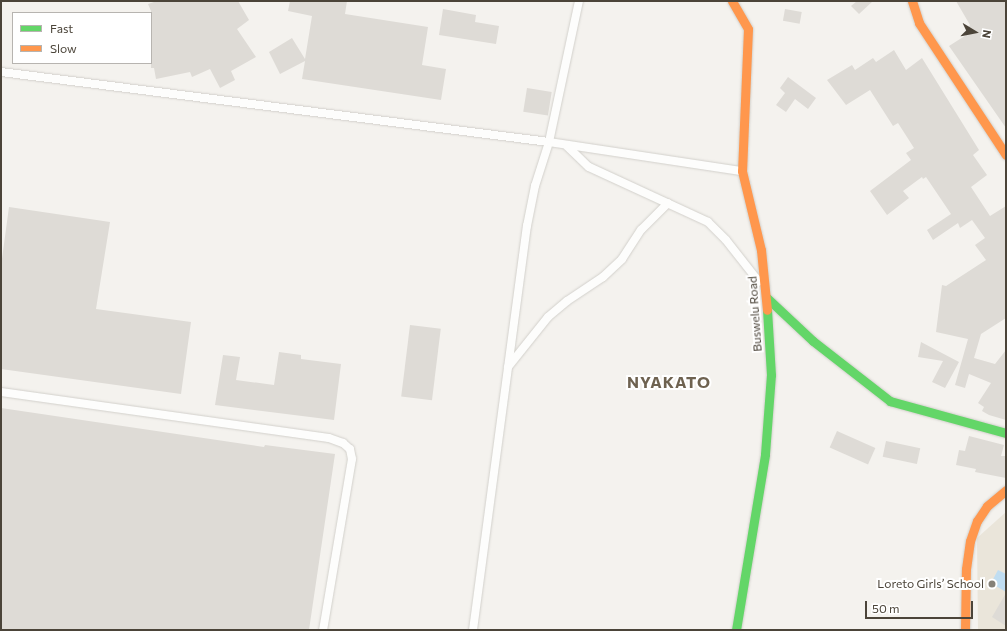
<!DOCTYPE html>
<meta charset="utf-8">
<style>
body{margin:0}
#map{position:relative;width:1007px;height:631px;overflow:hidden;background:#f4f2ee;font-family:Commissioner,sans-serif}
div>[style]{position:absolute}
.education>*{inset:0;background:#eae5da}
.water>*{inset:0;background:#c0ddf1}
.building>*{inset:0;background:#dedbd6;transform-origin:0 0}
.roads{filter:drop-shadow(0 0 1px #d2d0cb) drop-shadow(0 0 1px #d2d0cb)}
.lane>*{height:8px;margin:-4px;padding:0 4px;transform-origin:4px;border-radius:4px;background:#fdfdfc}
.fast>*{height:9px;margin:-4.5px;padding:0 4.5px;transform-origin:4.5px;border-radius:4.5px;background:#63d668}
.slow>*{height:9px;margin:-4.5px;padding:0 4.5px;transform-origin:4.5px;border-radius:4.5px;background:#ff974d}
.dots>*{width:11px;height:11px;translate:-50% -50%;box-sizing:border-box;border:2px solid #fff;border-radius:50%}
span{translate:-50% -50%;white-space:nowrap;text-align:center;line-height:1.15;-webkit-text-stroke:4px #fff;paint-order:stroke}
.street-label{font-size:12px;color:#4b4439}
.poi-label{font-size:12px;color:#4b4439}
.right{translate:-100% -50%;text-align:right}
.district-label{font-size:16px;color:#6e6250;font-weight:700;letter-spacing:1px}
.frame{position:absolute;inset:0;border:2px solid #4b4439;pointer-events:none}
.legend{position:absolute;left:12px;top:12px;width:140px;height:52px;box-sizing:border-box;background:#fff;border:1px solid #b7b4b0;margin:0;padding:5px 7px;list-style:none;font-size:12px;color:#4b4439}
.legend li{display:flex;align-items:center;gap:8px;height:20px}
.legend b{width:20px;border:1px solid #b7b4b0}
.north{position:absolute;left:955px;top:12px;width:40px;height:40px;-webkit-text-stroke:3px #fff;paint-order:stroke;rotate:100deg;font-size:11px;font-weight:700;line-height:16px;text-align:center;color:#4b4439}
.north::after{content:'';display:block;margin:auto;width:14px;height:18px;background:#4b4439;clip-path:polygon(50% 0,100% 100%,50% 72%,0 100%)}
.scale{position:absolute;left:865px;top:601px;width:108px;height:18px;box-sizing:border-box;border:2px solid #4b4439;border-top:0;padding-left:5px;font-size:12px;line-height:14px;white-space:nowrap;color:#4b4439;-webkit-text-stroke:3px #fff;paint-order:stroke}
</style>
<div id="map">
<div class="education">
<i style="clip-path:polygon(1006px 512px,1006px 630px,978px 630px,977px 538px)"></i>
</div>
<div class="water">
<i style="clip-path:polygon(998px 570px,1006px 574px,1006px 592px,991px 583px)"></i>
</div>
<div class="building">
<i style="clip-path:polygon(157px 1px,238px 1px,249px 20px,237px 29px,256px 57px,231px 71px,235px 80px,220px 88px,210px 69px,192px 77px,190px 72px,156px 79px,154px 68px,151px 68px,151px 11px,148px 4px)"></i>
<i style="clip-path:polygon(290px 1px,347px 1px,345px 14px,428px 27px,422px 65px,446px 69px,441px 100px,302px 79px,305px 61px,280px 74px,269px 52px,292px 38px,305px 59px,312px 16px,288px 11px)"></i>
<i style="clip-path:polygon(857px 1px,873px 1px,859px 14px,851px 6px)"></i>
<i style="clip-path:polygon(956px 1px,1006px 1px,1006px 128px,949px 46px,971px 32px,968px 27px,970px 25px)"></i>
<i style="clip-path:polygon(443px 9px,476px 15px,475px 22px,499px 26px,496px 44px,439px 35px)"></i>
<i style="left:785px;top:9px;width:17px;height:12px;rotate:10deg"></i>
<i style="clip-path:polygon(894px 50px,906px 70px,922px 58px,979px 150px,973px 155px,987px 175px,971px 187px,990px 216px,1006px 206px,1006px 318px,981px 334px,974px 358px,995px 364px,1006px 350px,1006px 420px,989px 415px,982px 411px,984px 407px,978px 403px,991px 383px,969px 374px,965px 388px,955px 385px,968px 339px,936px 332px,942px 285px,946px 286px,986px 260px,975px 245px,985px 238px,972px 220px,960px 228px,958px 223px,933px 240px,927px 230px,951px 214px,926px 177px,923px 179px,922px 177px,903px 191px,909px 198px,887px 215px,870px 191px,911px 160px,906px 153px,914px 148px,898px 123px,893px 126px,870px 90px,846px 105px,827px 80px,852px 65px,855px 70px,873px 58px,876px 62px)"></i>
<i style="clip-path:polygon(788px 77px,816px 98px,808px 109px,795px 99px,786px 112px,776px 105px,785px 93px,780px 88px)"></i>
<i style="left:527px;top:88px;width:25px;height:24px;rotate:9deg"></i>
<i style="clip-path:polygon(9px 207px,110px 222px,96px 309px,191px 322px,181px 394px,1px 369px,1px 266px)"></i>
<i style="left:410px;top:325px;width:31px;height:72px;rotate:7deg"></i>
<i style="clip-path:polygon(921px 342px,959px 362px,945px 388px,932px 382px,943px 361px,918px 357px)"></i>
<i style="clip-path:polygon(279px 352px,301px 355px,301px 359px,341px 364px,334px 420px,215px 405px,223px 355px,240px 357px,236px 380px,274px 385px)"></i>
<i style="clip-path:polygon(1px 408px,264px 447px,265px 445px,335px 454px,309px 630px,1px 630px)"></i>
<i style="left:837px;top:431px;width:42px;height:18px;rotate:24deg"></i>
<i style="clip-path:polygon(969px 436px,1004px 445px,1001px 456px,1006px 456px,1006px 478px,975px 472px,976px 469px,956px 465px,959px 450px,965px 451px)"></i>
<i style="left:886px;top:441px;width:35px;height:16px;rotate:12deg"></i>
<i style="clip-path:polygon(1006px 593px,1006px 626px,992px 617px)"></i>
</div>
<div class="roads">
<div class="lane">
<i style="left:1px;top:72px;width:552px;rotate:7.28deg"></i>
<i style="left:549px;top:142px;width:194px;rotate:8.6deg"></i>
<i style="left:567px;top:146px;width:30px;rotate:44deg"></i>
<i style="left:589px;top:167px;width:131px;rotate:24.8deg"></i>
<i style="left:708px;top:222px;width:25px;rotate:45deg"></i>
<i style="left:726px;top:240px;width:53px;rotate:51.8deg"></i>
<i style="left:508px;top:367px;width:64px;rotate:-51.3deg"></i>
<i style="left:548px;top:317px;width:25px;rotate:-40deg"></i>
<i style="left:567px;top:301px;width:43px;rotate:-33.7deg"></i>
<i style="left:603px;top:277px;width:26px;rotate:-43deg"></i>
<i style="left:622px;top:259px;width:35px;rotate:-57deg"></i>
<i style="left:641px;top:230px;width:38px;rotate:-45deg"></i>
<i style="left:1px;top:392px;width:331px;rotate:8deg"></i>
<i style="left:329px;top:438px;width:15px;rotate:20deg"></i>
<i style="left:343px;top:443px;width:9px;rotate:41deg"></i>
<i style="left:350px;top:449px;width:10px;rotate:79deg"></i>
<i style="left:352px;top:459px;width:173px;rotate:99.6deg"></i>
<i style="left:473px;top:630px;width:408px;rotate:-82.4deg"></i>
<i style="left:527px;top:226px;width:41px;rotate:-78.7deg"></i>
<i style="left:535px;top:186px;width:46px;rotate:-72.3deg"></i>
<i style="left:549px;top:142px;width:144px;rotate:-78deg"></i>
</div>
<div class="fast">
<i style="left:766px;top:297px;width:64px;rotate:43.1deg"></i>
<i style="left:813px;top:341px;width:98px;rotate:37.9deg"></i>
<i style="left:890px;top:401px;width:120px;rotate:15.4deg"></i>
<i style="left:736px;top:630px;width:178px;rotate:-80.6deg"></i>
<i style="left:765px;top:454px;width:79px;rotate:-85.7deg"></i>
<i style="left:771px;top:375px;width:65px;rotate:-93.5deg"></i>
</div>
<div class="slow">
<i style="left:732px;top:1px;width:32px;rotate:60deg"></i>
<i style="left:748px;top:29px;width:142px;rotate:92.4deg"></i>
<i style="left:742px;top:171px;width:81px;rotate:76.5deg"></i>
<i style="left:761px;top:250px;width:60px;rotate:84.3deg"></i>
<i style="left:912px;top:1px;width:23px;rotate:72deg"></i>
<i style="left:919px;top:23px;width:158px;rotate:56.6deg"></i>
<i style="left:965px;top:630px;width:61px;rotate:-89.1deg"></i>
<i style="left:966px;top:569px;width:28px;rotate:-82deg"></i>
<i style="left:970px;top:541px;width:21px;rotate:-71deg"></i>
<i style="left:977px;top:521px;width:18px;rotate:-56deg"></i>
<i style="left:987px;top:506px;width:25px;rotate:-40deg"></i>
</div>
</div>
<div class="dots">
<i style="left:992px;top:584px;background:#868178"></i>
</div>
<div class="street-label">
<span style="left:755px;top:314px;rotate:-94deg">Buswelu Road</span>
</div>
<div class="poi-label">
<span class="right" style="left:984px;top:584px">Loreto Girls’ School</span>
</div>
<div class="district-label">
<span style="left:669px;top:382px">NYAKATO</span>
</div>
<div class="frame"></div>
<ul class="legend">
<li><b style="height:5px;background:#63d668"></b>Fast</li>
<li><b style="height:5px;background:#ff974d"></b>Slow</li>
</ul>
<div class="north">N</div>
<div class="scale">50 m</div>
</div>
